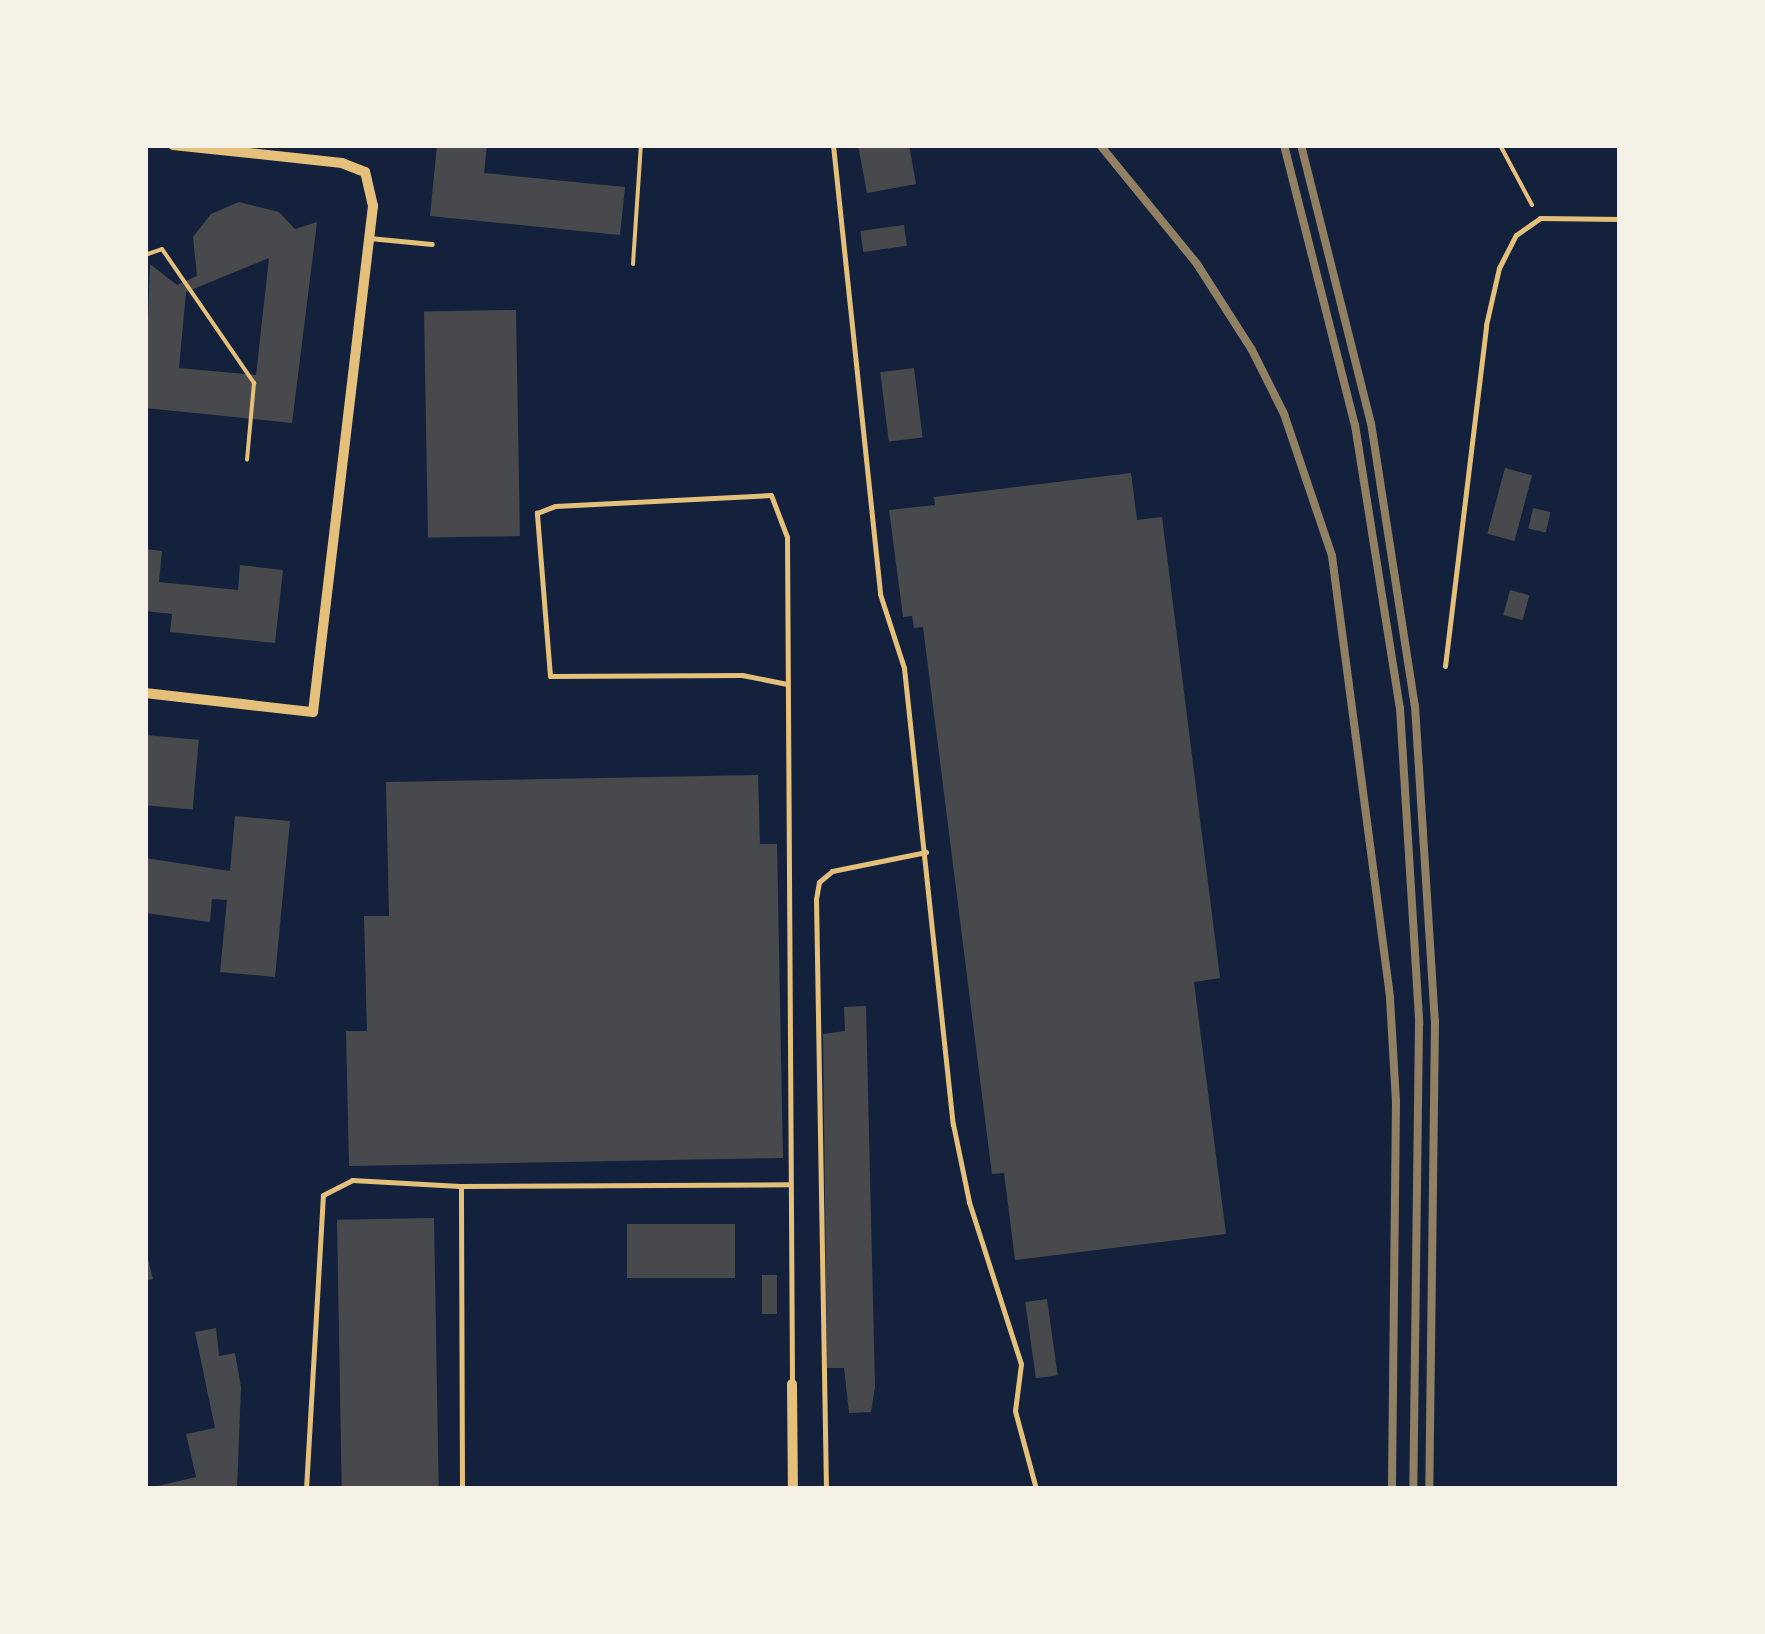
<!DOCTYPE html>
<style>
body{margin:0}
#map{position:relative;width:1765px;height:1634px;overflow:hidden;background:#14213d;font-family:"Roboto Condensed",sans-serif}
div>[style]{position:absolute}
.building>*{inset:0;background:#48494c;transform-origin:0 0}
.path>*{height:4px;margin:-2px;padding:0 2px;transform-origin:2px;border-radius:2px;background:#e5c07b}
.service>*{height:5px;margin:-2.5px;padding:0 2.5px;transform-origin:2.5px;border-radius:2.5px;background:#e5c07b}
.minor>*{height:10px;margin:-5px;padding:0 5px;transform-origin:5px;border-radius:5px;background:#e5c07b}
.rail>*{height:8px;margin:-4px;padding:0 4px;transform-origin:4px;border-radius:4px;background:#918062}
span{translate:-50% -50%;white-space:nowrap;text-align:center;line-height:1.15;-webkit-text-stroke:10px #f6f1e7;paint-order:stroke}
.frame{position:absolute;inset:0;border:148px solid #f6f1e7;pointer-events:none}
</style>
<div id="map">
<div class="building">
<i style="clip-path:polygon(437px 145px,487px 145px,484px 173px,625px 187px,620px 235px,430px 216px)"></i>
<i style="clip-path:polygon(858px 145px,909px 145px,916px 184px,867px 193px)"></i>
<i style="clip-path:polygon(evenodd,239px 202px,279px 212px,295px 229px,317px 222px,292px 423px,145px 408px,150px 264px,177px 285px,197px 276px,193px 237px,211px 214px,239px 202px,269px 258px,256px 375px,179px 368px,186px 292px,269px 258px)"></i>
<i style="left:904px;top:225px;width:21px;height:44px;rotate:82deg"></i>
<i style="left:516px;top:310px;width:226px;height:92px;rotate:89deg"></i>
<i style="left:914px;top:368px;width:70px;height:34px;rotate:83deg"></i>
<i style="left:1505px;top:468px;width:28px;height:68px;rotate:15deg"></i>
<i style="clip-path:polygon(1131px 473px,1137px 520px,1162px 517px,1220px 978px,1194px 982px,1226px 1234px,1015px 1260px,1004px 1173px,992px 1174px,923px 627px,914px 628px,912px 616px,903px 617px,889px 510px,935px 505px,934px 497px)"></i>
<i style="left:1533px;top:508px;width:18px;height:21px;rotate:13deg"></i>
<i style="clip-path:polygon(145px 549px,162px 551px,159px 582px,238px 590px,240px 565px,283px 570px,275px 643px,170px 632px,172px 614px,145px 611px)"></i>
<i style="left:1510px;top:590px;width:20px;height:26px;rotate:15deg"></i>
<i style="left:145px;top:735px;width:54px;height:70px;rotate:5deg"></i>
<i style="clip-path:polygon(758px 775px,760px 844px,777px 844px,783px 1158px,349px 1166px,346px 1031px,367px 1031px,364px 916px,389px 916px,386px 782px)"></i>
<i style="clip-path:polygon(235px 816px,290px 821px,275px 977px,220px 972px,227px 900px,212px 899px,210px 922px,145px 913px,145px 858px,230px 871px)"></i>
<i style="clip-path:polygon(866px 1006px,875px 1387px,871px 1412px,849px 1413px,844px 1368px,827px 1368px,823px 1034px,845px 1031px,844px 1007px)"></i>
<i style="left:434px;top:1218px;width:271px;height:97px;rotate:89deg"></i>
<i style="left:735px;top:1224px;width:54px;height:108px;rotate:90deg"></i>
<i style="clip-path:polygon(145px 1248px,153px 1279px,145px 1281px)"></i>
<i style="left:762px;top:1275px;width:15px;height:39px"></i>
<i style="left:1047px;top:1299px;width:77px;height:22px;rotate:82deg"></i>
<i style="clip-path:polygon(216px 1328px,219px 1356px,235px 1353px,241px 1387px,237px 1489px,145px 1489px,196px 1477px,186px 1434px,215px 1428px,195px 1332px)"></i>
</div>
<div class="path">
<i style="left:1500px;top:145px;width:68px;rotate:61.9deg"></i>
<i style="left:145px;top:255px;width:18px;rotate:-19deg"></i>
<i style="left:162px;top:249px;width:163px;rotate:55.5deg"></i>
<i style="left:254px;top:383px;width:77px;rotate:95.2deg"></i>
<i style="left:633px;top:264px;width:119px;rotate:-86.2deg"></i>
</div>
<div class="service">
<i style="left:833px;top:145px;width:451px;rotate:84deg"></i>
<i style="left:880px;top:594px;width:78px;rotate:72deg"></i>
<i style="left:904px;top:668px;width:459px;rotate:83.9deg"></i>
<i style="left:953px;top:1124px;width:80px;rotate:78.4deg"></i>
<i style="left:969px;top:1202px;width:170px;rotate:72.2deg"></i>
<i style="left:1021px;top:1364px;width:47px;rotate:97.3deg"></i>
<i style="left:1015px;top:1411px;width:81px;rotate:74.9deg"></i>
<i style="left:369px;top:238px;width:63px;rotate:5.4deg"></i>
<i style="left:1445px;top:666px;width:343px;rotate:-83.1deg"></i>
<i style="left:1486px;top:325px;width:58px;rotate:-77.2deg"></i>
<i style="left:1499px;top:268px;width:37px;rotate:-63deg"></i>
<i style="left:1516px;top:235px;width:29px;rotate:-35deg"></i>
<i style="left:1540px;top:218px;width:80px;rotate:0.7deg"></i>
<i style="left:787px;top:684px;width:46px;rotate:-168.7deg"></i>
<i style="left:742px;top:675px;width:192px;rotate:179.7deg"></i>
<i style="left:550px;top:676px;width:164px;rotate:-94.6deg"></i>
<i style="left:537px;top:513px;width:19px;rotate:-21deg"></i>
<i style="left:555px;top:506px;width:216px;rotate:-2.9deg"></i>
<i style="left:771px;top:495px;width:45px;rotate:69.1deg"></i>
<i style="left:787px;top:537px;width:844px;rotate:89.66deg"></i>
<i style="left:306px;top:1489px;width:294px;rotate:-86.7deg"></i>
<i style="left:323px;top:1195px;width:33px;rotate:-27deg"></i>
<i style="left:352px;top:1180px;width:108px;rotate:3.2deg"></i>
<i style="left:462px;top:1489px;width:303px;rotate:-90.2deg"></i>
<i style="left:461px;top:1186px;width:328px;rotate:-0.3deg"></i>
<i style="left:826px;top:1489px;width:590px;rotate:-90.97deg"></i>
<i style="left:816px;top:899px;width:17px;rotate:-80deg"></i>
<i style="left:819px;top:882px;width:17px;rotate:-40deg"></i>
<i style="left:832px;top:871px;width:96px;rotate:-11.4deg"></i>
</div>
<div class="minor">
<i style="left:145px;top:693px;width:169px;rotate:6.5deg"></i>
<i style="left:313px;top:712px;width:510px;rotate:-83.24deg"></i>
<i style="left:373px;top:206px;width:35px;rotate:-103deg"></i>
<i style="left:365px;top:172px;width:25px;rotate:-159deg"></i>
<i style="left:342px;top:163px;width:170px;rotate:-173.9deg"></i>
<i style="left:792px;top:1384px;width:105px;rotate:89.5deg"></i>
</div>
<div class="rail">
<i style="left:1100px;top:145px;width:154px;rotate:50.8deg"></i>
<i style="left:1197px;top:264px;width:102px;rotate:57.4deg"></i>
<i style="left:1252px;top:350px;width:72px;rotate:63.4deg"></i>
<i style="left:1284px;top:414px;width:150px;rotate:71.3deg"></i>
<i style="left:1332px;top:556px;width:446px;rotate:82.5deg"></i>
<i style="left:1390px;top:998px;width:103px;rotate:86.7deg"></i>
<i style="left:1396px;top:1101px;width:388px;rotate:90.6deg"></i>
<i style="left:1284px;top:145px;width:289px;rotate:75.8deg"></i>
<i style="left:1355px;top:425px;width:287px;rotate:81deg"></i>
<i style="left:1400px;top:708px;width:316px;rotate:86.5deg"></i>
<i style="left:1419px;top:1023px;width:466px;rotate:90.7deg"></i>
<i style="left:1301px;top:145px;width:287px;rotate:75.9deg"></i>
<i style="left:1371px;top:423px;width:286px;rotate:81.2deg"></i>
<i style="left:1415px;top:706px;width:316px;rotate:86.4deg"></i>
<i style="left:1435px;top:1021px;width:468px;rotate:90.7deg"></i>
</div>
<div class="frame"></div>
</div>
